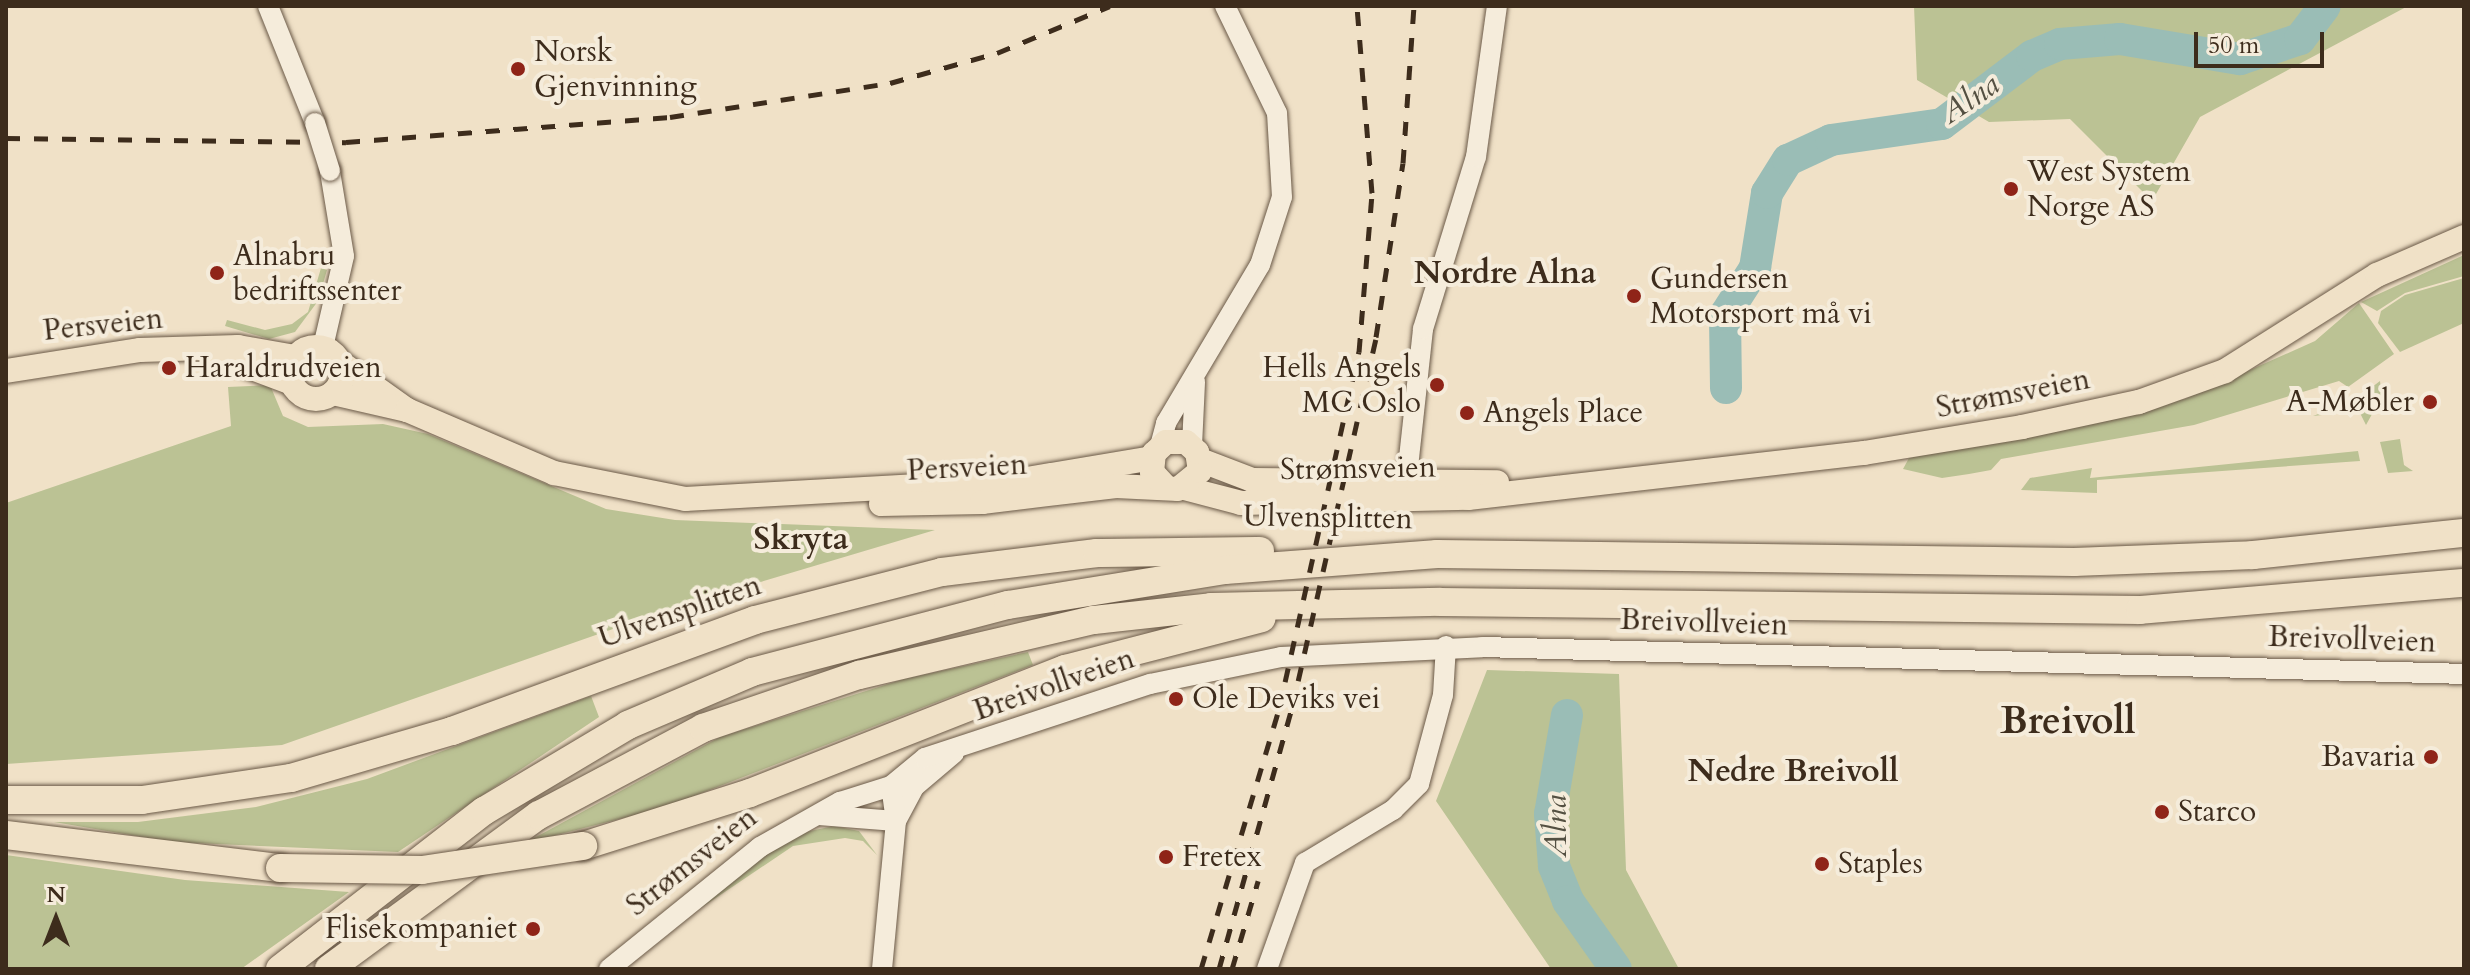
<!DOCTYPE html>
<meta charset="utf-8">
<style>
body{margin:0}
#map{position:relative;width:2470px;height:975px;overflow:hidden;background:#f0e1c7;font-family:Cardo,serif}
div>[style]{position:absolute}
.green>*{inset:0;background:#bbc294}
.river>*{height:32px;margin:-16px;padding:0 16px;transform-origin:16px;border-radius:16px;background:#9abdb6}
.roads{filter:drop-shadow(0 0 2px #6a5947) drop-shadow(0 0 2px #6a5947)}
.minor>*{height:20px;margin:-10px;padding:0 10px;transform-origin:10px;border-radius:10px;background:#f5ecdb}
.major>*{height:24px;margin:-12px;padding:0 12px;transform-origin:12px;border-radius:12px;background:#f0e1c7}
.major>.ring{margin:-12px;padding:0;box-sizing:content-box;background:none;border:24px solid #f0e1c7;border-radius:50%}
.highway>*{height:28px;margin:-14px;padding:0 14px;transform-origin:14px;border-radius:14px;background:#f0e1c7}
.rail>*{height:5px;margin-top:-2.5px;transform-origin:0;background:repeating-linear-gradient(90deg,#3d2c1c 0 14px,transparent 0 28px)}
.bridges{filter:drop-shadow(0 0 2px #6a5947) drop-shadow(0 0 2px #6a5947)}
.minor-bridge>*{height:20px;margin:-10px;padding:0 10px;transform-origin:10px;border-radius:10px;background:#f5ecdb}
.highway-bridge>*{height:28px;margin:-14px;padding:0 14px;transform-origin:14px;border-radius:14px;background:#f0e1c7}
.dots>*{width:22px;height:22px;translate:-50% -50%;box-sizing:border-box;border:4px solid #f5ecdb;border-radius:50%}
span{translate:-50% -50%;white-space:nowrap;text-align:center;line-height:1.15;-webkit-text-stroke:8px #f5ecdb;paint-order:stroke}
.poi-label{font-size:30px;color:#3d2c1c}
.left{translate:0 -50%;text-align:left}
.right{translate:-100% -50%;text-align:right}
.street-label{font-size:30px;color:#3d2c1c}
.water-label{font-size:32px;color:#545042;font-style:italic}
.neighbourhood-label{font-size:32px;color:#3d2c1c;font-weight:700}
.district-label{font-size:38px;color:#3d2c1c;font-weight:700}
.frame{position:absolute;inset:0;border:8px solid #3d2c1c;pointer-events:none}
.north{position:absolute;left:16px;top:879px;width:80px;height:80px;-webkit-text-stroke:6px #f5ecdb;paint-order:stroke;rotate:0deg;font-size:22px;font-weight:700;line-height:32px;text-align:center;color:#3d2c1c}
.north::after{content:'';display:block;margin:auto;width:28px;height:36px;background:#3d2c1c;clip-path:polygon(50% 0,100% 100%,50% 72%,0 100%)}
.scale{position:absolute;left:2194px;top:32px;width:130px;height:36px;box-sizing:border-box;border:4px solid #3d2c1c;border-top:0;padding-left:10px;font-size:24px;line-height:28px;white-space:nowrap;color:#3d2c1c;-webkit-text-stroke:6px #f5ecdb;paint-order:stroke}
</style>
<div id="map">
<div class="green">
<i style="clip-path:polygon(1914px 6px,2408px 6px,2200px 117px,2152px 201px,2070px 119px,1989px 122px,1917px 80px)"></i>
<i style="clip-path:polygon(2464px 255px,2464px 276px,2405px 293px,2377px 311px,2361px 302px)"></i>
<i style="clip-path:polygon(321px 268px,327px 270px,318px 301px,295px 332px,269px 339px,225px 326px,227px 320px,265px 330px,292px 324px,308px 312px)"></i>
<i style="clip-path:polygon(2464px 278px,2464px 323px,2400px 352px,2378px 323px,2381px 311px,2405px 295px)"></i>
<i style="clip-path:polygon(2359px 303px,2394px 354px,2348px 387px,2339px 381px,2194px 425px,2001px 459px,1991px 470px,1969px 474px,1942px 478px,1903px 469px,1909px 458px,2185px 399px,2315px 341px)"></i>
<i style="clip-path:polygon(2380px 381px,2382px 396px,2366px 425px,2359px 411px,2313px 416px,2355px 400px)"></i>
<i style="clip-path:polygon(270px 385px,283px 416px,308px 427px,383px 424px,428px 434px,606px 509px,675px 520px,935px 530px,670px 609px,282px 745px,6px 764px,6px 503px,231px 426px,228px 387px)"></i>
<i style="clip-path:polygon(2400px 439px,2404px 465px,2413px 471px,2388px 473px,2380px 442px)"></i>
<i style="clip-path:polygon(2358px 451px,2360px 461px,2097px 480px,2097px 493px,2021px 490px,2030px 478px,2092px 468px,2090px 478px)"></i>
<i style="clip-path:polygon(1028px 652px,1033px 665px,663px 808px,525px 843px,720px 737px,904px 679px)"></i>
<i style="clip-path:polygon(1487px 670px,1619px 674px,1626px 870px,1679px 969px,1551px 969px,1436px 801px)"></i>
<i style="clip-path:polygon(591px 696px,599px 717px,398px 852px,172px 842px,54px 822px,138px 822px,256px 807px,367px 779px)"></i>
<i style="clip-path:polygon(834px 826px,859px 831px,877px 855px,863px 841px,845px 838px,793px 846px,701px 908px,752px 863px,805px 832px)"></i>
<i style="clip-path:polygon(6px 855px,185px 880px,349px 892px,241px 969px,6px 969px)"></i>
</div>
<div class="river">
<i style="left:1726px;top:388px;width:73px;rotate:-90.8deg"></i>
<i style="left:1725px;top:315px;width:56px;rotate:-57.4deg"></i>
<i style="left:1755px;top:268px;width:76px;rotate:-80.9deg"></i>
<i style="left:1767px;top:193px;width:39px;rotate:-58deg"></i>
<i style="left:1788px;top:160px;width:47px;rotate:-24.9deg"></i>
<i style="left:1831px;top:140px;width:112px;rotate:-8.2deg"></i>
<i style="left:1942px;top:124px;width:113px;rotate:-37.1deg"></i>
<i style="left:2032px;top:56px;width:30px;rotate:-23deg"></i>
<i style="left:2060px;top:44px;width:60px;rotate:-4.8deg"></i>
<i style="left:2120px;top:39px;width:122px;rotate:9.5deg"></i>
<i style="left:2240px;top:59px;width:63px;rotate:-18.4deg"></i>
<i style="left:2300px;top:39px;width:41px;rotate:-52.9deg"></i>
<i style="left:1567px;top:715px;width:100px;rotate:99.7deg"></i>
<i style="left:1550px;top:814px;width:52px;rotate:85.6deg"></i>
<i style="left:1554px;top:866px;width:38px;rotate:68deg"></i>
<i style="left:1568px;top:901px;width:83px;rotate:54.8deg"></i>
</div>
<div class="roads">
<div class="minor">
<i style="left:268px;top:6px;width:126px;rotate:68.1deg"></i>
<i style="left:323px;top:347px;width:93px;rotate:-77deg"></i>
<i style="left:344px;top:256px;width:86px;rotate:-99.4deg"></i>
<i style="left:1160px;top:446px;width:24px;rotate:-75deg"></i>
<i style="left:1166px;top:423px;width:184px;rotate:-59.3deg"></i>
<i style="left:1260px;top:265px;width:71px;rotate:-72.1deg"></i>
<i style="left:1282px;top:197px;width:84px;rotate:-93.4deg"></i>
<i style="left:1277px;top:113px;width:119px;rotate:-115.9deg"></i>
<i style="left:1192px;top:446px;width:64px;rotate:-87.3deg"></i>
<i style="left:1405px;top:495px;width:167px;rotate:-83.8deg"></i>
<i style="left:1423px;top:329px;width:180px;rotate:-72.9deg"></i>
<i style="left:1476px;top:157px;width:152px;rotate:-82.1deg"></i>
<i style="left:819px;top:815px;width:77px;rotate:4.5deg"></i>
<i style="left:896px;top:821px;width:40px;rotate:-62deg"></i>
<i style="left:915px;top:786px;width:51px;rotate:-40.2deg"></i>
<i style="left:609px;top:969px;width:194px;rotate:-38.9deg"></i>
<i style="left:760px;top:847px;width:92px;rotate:-29.4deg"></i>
<i style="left:840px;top:802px;width:53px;rotate:-17.4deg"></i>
<i style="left:891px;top:786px;width:44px;rotate:-39.5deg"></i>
<i style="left:925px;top:758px;width:237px;rotate:-18.2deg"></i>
<i style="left:1150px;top:684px;width:134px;rotate:-11.6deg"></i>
<i style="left:1281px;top:657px;width:201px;rotate:-2.8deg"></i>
<i style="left:1482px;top:647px;width:982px;rotate:1.57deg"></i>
<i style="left:882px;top:969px;width:149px;rotate:-84.6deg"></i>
<i style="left:896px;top:821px;width:35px;rotate:-98deg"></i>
<i style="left:1267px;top:969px;width:113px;rotate:-70.3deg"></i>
<i style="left:1305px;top:863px;width:103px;rotate:-31.1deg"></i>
<i style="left:1393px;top:810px;width:37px;rotate:-45deg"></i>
<i style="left:1419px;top:784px;width:92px;rotate:-74.9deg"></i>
<i style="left:1443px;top:695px;width:49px;rotate:-86.5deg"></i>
</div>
<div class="major">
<i class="ring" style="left:290px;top:347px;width:28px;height:28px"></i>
<i style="left:220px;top:356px;width:77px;rotate:20.6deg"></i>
<i style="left:341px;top:363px;width:81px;rotate:35.5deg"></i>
<i style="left:6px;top:371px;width:136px;rotate:-8.9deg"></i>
<i style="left:140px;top:350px;width:98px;rotate:-1.8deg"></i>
<i style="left:238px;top:347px;width:58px;rotate:10deg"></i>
<i style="left:333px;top:393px;width:76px;rotate:12.9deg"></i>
<i style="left:407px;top:410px;width:160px;rotate:23.2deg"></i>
<i style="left:554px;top:473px;width:134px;rotate:11.2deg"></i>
<i style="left:685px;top:499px;width:337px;rotate:-3.2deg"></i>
<i style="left:1021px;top:480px;width:133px;rotate:-9.5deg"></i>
<i style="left:1200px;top:460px;width:56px;rotate:21deg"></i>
<i style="left:1252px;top:480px;width:245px;rotate:0.5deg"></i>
<i style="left:1184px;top:488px;width:59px;rotate:14.7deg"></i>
<i style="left:1241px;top:503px;width:227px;rotate:-1.3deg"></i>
<i style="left:1468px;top:498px;width:399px;rotate:-6.5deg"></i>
<i style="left:1864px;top:453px;width:160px;rotate:-9.3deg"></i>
<i style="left:2022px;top:427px;width:120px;rotate:-12.1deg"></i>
<i style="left:2139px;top:402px;width:91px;rotate:-19.8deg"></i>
<i style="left:2225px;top:371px;width:180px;rotate:-32.3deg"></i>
<i style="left:2377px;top:275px;width:95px;rotate:-23.6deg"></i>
<i style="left:881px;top:504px;width:101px;rotate:-1.1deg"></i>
<i style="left:982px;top:502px;width:135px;rotate:-6.8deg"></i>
<i style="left:1116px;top:486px;width:62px;rotate:2.8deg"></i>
<i style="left:1178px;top:489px;width:28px;rotate:-39deg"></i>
<i style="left:1200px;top:471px;width:19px;rotate:-99deg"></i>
<i style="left:1197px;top:452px;width:15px;rotate:-138deg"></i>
<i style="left:1186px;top:442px;width:20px;rotate:180deg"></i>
<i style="left:1166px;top:442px;width:16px;rotate:137deg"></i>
<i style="left:1154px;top:453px;width:19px;rotate:96deg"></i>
<i style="left:1152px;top:472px;width:21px;rotate:47deg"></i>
</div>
<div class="highway">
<i style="left:6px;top:800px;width:136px"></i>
<i style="left:142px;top:800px;width:151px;rotate:-8.4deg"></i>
<i style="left:291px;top:778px;width:168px;rotate:-16.3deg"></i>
<i style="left:452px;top:731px;width:323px;rotate:-20.1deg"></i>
<i style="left:755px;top:620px;width:193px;rotate:-14.4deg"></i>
<i style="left:942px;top:572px;width:156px;rotate:-7deg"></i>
<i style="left:1097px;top:553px;width:163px;rotate:-0.7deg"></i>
<i style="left:6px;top:835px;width:276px;rotate:6.9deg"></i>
<i style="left:583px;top:846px;width:175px;rotate:-17.6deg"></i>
<i style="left:750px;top:793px;width:339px;rotate:-21.5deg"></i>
<i style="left:1065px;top:669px;width:203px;rotate:-14.5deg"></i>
<i style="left:280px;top:969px;width:258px;rotate:-37.8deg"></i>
<i style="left:484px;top:811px;width:168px;rotate:-30.8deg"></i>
<i style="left:628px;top:725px;width:135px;rotate:-23.1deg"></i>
<i style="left:752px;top:672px;width:265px;rotate:-14.7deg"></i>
<i style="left:1008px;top:605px;width:220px;rotate:-9.2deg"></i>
<i style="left:1225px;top:570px;width:213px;rotate:-4.3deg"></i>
<i style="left:1437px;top:554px;width:637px;rotate:0.72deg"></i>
<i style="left:2074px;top:562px;width:179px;rotate:-2.2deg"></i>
<i style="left:2253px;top:555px;width:212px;rotate:-6deg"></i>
<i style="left:329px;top:969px;width:260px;rotate:-36.3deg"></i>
<i style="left:539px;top:815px;width:186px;rotate:-27.9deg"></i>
<i style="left:703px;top:728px;width:165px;rotate:-18.8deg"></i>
<i style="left:859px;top:675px;width:241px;rotate:-13.2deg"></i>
<i style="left:1094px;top:620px;width:118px;rotate:-6.3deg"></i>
<i style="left:1211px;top:607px;width:229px;rotate:-1.3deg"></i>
<i style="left:1440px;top:602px;width:700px;rotate:0.65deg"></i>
<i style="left:2140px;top:610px;width:325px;rotate:-4.8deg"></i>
</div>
</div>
<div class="rail">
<i style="left:6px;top:138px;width:340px;rotate:0.7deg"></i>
<i style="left:346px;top:142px;width:325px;rotate:-4.4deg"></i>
<i style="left:670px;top:117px;width:223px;rotate:-8.8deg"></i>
<i style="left:890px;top:83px;width:111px;rotate:-15.7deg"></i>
<i style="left:997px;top:53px;width:122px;rotate:-22.6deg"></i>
<i style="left:1201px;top:969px;width:271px;rotate:-73.3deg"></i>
<i style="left:1279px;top:709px;width:366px;rotate:-77.4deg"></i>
<i style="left:1359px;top:352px;width:160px;rotate:-85.3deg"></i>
<i style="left:1372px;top:193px;width:188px;rotate:-94.6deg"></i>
<i style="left:1219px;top:969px;width:271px;rotate:-74.4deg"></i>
<i style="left:1292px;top:708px;width:380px;rotate:-77.2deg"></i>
<i style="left:1376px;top:337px;width:176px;rotate:-81.2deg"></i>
<i style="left:1403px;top:163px;width:157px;rotate:-86deg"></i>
<i style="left:1232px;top:969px;width:92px;rotate:-73.5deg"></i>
</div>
<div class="bridges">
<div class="minor-bridge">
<i style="left:315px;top:123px;width:50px;rotate:72.6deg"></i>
</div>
<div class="highway-bridge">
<i style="left:280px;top:868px;width:142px;rotate:0.8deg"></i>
<i style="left:422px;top:870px;width:163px;rotate:-8.5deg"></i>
</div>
</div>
<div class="dots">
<i style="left:518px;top:69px;background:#8f2418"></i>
<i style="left:2011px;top:189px;background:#8f2418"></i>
<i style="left:217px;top:273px;background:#8f2418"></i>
<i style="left:1634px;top:296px;background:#8f2418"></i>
<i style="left:169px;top:368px;background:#8f2418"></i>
<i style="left:1437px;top:385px;background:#8f2418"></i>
<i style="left:2430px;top:402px;background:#8f2418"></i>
<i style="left:1467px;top:413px;background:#8f2418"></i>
<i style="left:1176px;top:699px;background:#8f2418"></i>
<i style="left:2431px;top:757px;background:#8f2418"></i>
<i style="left:2162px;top:812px;background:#8f2418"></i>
<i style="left:1166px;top:857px;background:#8f2418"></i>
<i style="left:1822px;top:864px;background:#8f2418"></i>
<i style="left:533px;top:929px;background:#8f2418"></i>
</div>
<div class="poi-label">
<span class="left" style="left:534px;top:69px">Norsk<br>Gjenvinning</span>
<span class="left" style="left:2027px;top:189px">West System<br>Norge AS</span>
<span class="left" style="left:233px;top:273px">Alnabru<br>bedriftssenter</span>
<span class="left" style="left:1650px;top:296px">Gundersen<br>Motorsport må vi</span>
<span class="left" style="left:185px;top:368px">Haraldrudveien</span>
<span class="right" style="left:1421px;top:385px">Hells Angels<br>MC Oslo</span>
<span class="right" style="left:2414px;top:402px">A-Møbler</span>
<span class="left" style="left:1483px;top:413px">Angels Place</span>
<span class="left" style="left:1192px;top:699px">Ole Deviks vei</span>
<span class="right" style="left:2415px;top:757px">Bavaria</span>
<span class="left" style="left:2178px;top:812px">Starco</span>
<span class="left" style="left:1182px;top:857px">Fretex</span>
<span class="left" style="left:1838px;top:864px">Staples</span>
<span class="right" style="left:517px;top:929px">Flisekompaniet</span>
</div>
<div class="street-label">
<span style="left:103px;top:325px;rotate:-6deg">Persveien</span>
<span style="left:2013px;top:394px;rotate:-11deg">Strømsveien</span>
<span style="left:967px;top:468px;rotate:-3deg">Persveien</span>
<span style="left:1358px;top:469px;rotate:-1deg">Strømsveien</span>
<span style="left:1328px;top:518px;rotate:1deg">Ulvensplitten</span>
<span style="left:680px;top:612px;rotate:-19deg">Ulvensplitten</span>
<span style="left:1704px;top:623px;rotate:2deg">Breivollveien</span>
<span style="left:2352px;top:640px;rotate:2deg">Breivollveien</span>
<span style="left:1054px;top:685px;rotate:-19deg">Breivollveien</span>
<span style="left:692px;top:862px;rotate:-38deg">Strømsveien</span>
</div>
<div class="water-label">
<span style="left:1970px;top:99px;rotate:-34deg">Alna</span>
<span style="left:1556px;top:826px;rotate:-90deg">Alna</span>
</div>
<div class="neighbourhood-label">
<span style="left:1505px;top:273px">Nordre Alna</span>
<span style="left:801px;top:539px">Skryta</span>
<span style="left:1793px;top:771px">Nedre Breivoll</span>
</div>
<div class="district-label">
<span style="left:2068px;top:722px">Breivoll</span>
</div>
<div class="frame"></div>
<div class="north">N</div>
<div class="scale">50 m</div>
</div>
